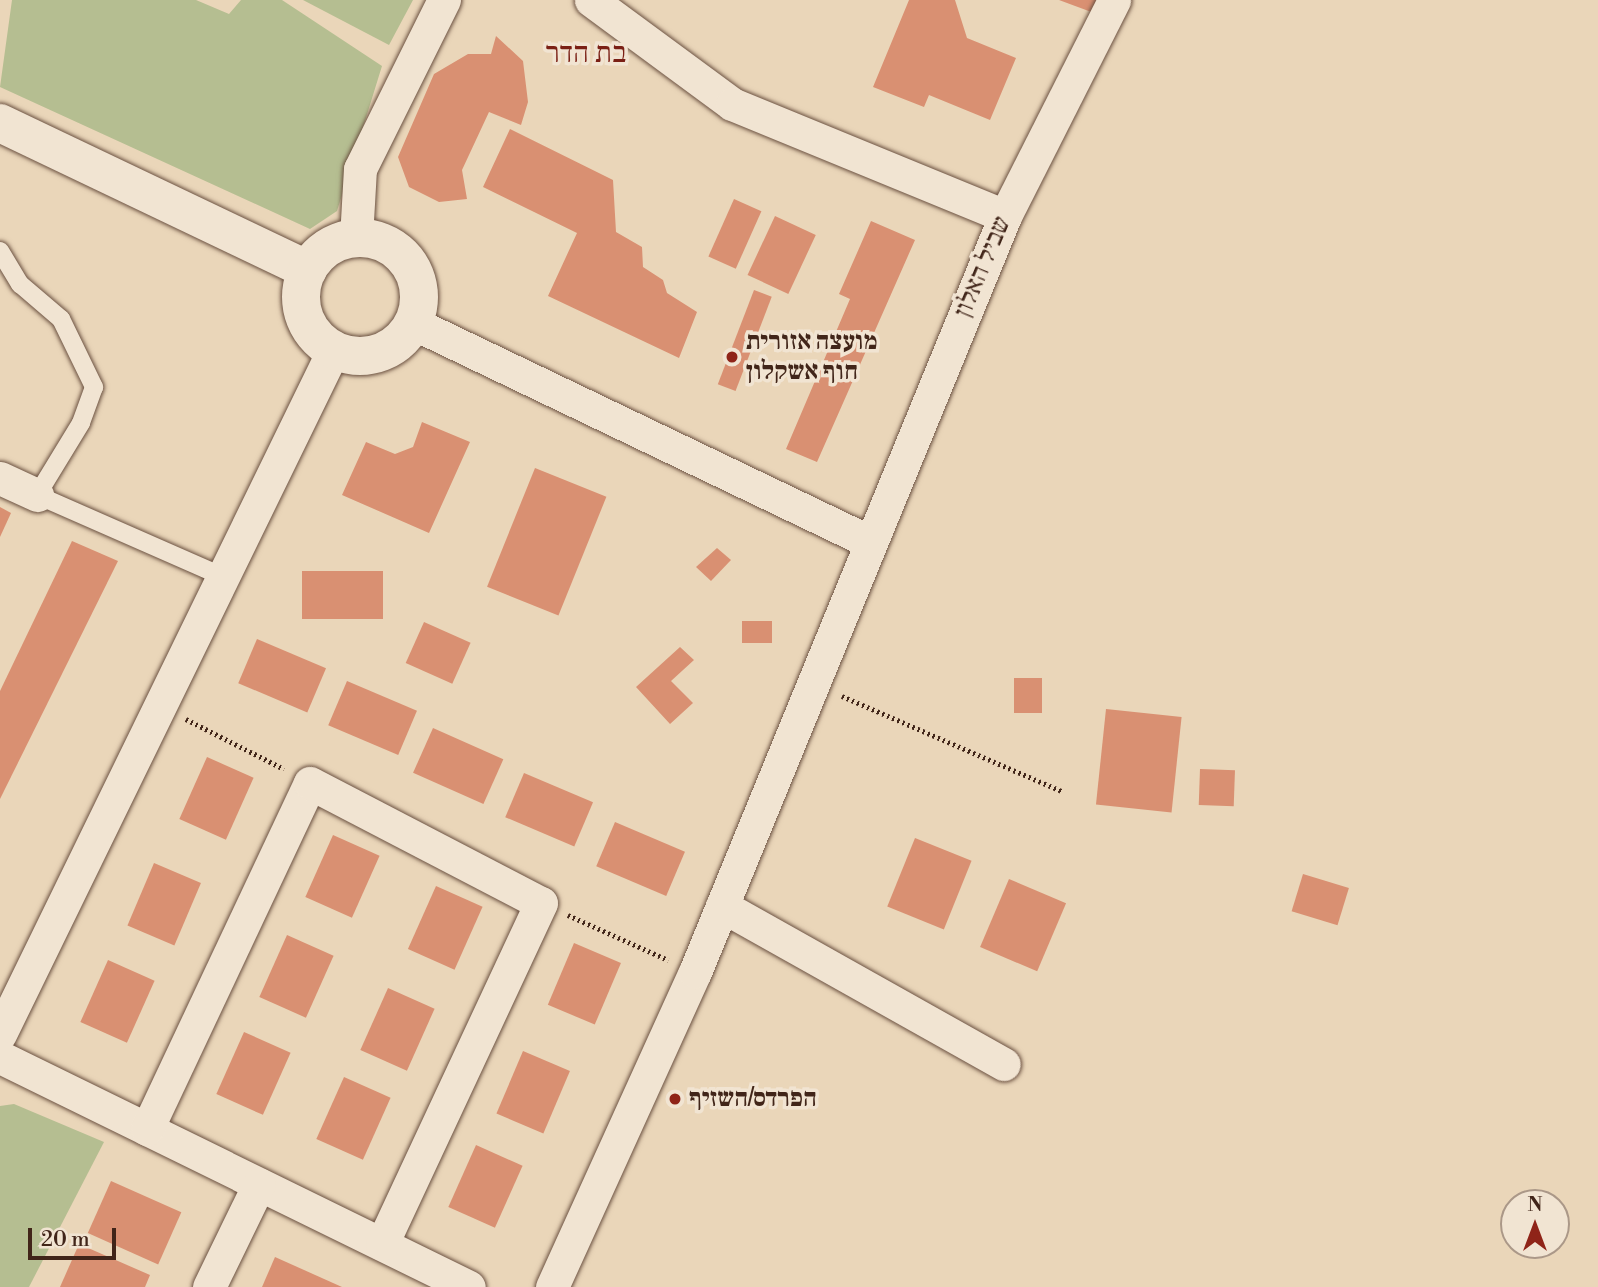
<!DOCTYPE html>
<meta charset="utf-8">
<style>
body{margin:0}
#map{position:relative;width:1598px;height:1287px;overflow:hidden;background:#ead6b9;font-family:"Libre Bodoni","Frank Ruhl Libre",serif}
div>[style]{position:absolute}
.green>*{inset:0;background:#b5be91}
.building>*{inset:0;background:#d99072;transform-origin:0 0}
.path>*{height:4.5px;margin-top:-2.25px;transform-origin:0;background:repeating-linear-gradient(90deg,#412519 0 2px,transparent 0 5.5px)}
.roads{filter:drop-shadow(0 0 2px #6b5141) drop-shadow(0 0 2px #6b5141)}
.lane>*{height:18px;margin:-9px;padding:0 9px;transform-origin:9px;border-radius:9px;background:#f1e4d2}
.street>*{height:33px;margin:-16.5px;padding:0 16.5px;transform-origin:16.5px;border-radius:16.5px;background:#f1e4d2}
.secondary>*{height:38px;margin:-19px;padding:0 19px;transform-origin:19px;border-radius:19px;background:#f1e4d2}
.secondary>.ring{margin:-19px;padding:0;box-sizing:content-box;background:none;border:38px solid #f1e4d2;border-radius:50%}
.dots>*{width:19px;height:19px;translate:-50% -50%;box-sizing:border-box;border:4px solid #f1e4d2;border-radius:50%}
span{translate:-50% -50%;white-space:nowrap;text-align:center;line-height:1.15;-webkit-text-stroke:7px #f1e4d2;paint-order:stroke}
.street-label{font-size:26px;color:#412519}
.poi-label{font-size:26px;color:#412519;font-weight:700}
.left{translate:0 -50%;text-align:left}
.quarter-label{font-size:30px;color:#7a1f14}
.north{position:absolute;left:1500px;top:1189px;width:70px;height:70px;box-sizing:border-box;background:#f1e4d2;border:2px solid #ab9888;border-radius:50%;rotate:0deg;font-size:19px;font-weight:700;line-height:28px;text-align:center;color:#412519}
.north::after{content:'';display:block;margin:auto;width:24px;height:32px;background:#8f2418;clip-path:polygon(50% 0,100% 100%,50% 72%,0 100%)}
.scale{position:absolute;left:28px;top:1228px;width:88px;height:32px;box-sizing:border-box;border:4px solid #412519;border-top:0;padding-left:9px;font-size:21px;line-height:24px;white-space:nowrap;color:#412519;-webkit-text-stroke:5px #f1e4d2;paint-order:stroke}
</style>
<div id="map">
<div class="green">
<i style="clip-path:polygon(12px 0,196px 0,229px 14px,241px 0,282px 0,382px 66px,337px 211px,310px 229px,0 87px)"></i>
<i style="clip-path:polygon(303px 0,413px 0,389px 45px)"></i>
<i style="clip-path:polygon(14px 1104px,104px 1142px,29px 1287px,0 1287px,0 1106px)"></i>
</div>
<div class="building">
<i style="clip-path:polygon(909px 0,955px 0,967px 38px,1016px 58px,990px 120px,929px 95px,924px 107px,873px 87px)"></i>
<i style="clip-path:polygon(1059px 0,1099px 0,1094px 13px)"></i>
<i style="clip-path:polygon(496px 36px,523px 61px,528px 102px,521px 125px,489px 112px,462px 170px,467px 199px,439px 202px,409px 187px,398px 157px,434px 74px,468px 54px,491px 54px)"></i>
<i style="clip-path:polygon(510px 129px,613px 180px,616px 232px,642px 247px,643px 267px,663px 280px,667px 293px,697px 312px,679px 358px,548px 296px,577px 233px,483px 187px)"></i>
<i style="left:734px;top:199px;width:30px;height:63px;rotate:24deg"></i>
<i style="left:775px;top:216px;width:45px;height:65px;rotate:25deg"></i>
<i style="clip-path:polygon(871px 221px,915px 240px,817px 462px,786px 449px,850px 299px,839px 294px)"></i>
<i style="left:754px;top:290px;width:19px;height:101px;rotate:21deg"></i>
<i style="clip-path:polygon(422px 422px,470px 442px,429px 533px,342px 495px,366px 442px,395px 454px,413px 447px)"></i>
<i style="left:535px;top:468px;width:77px;height:128px;rotate:22deg"></i>
<i style="clip-path:polygon(0 507px,11px 513px,0 537px)"></i>
<i style="clip-path:polygon(72px 541px,118px 561px,0 799px,0 691px)"></i>
<i style="clip-path:polygon(717px 548px,731px 560px,711px 581px,696px 567px)"></i>
<i style="left:302px;top:571px;width:81px;height:48px"></i>
<i style="left:742px;top:621px;width:30px;height:22px"></i>
<i style="left:424px;top:622px;width:51px;height:45px;rotate:24deg"></i>
<i style="left:257px;top:639px;width:75px;height:48px;rotate:23deg"></i>
<i style="clip-path:polygon(680px 647px,694px 660px,671px 681px,693px 703px,670px 724px,636px 687px)"></i>
<i style="left:1014px;top:678px;width:28px;height:35px"></i>
<i style="left:347px;top:681px;width:76px;height:48px;rotate:23deg"></i>
<i style="left:1106px;top:709px;width:76px;height:96px;rotate:6deg"></i>
<i style="left:433px;top:728px;width:77px;height:49px;rotate:24deg"></i>
<i style="left:207px;top:757px;width:51px;height:68px;rotate:24deg"></i>
<i style="left:1200px;top:769px;width:35px;height:36px;rotate:2deg"></i>
<i style="left:524px;top:773px;width:75px;height:48px;rotate:23deg"></i>
<i style="left:615px;top:822px;width:76px;height:48px;rotate:23deg"></i>
<i style="left:333px;top:835px;width:51px;height:68px;rotate:24deg"></i>
<i style="left:915px;top:838px;width:61px;height:74px;rotate:22deg"></i>
<i style="left:154px;top:863px;width:51px;height:68px;rotate:23deg"></i>
<i style="left:1303px;top:874px;width:48px;height:39px;rotate:17deg"></i>
<i style="left:1009px;top:879px;width:62px;height:74px;rotate:23deg"></i>
<i style="left:436px;top:886px;width:51px;height:69px;rotate:24deg"></i>
<i style="left:287px;top:935px;width:51px;height:68px;rotate:24deg"></i>
<i style="left:574px;top:943px;width:51px;height:67px;rotate:23deg"></i>
<i style="left:108px;top:960px;width:51px;height:68px;rotate:24deg"></i>
<i style="left:388px;top:988px;width:51px;height:68px;rotate:24deg"></i>
<i style="left:244px;top:1032px;width:51px;height:68px;rotate:24deg"></i>
<i style="left:523px;top:1051px;width:51px;height:68px;rotate:23deg"></i>
<i style="left:344px;top:1077px;width:51px;height:68px;rotate:24deg"></i>
<i style="left:476px;top:1145px;width:51px;height:68px;rotate:24deg"></i>
<i style="left:111px;top:1181px;width:77px;height:57px;rotate:24deg"></i>
<i style="clip-path:polygon(79px 1244px,150px 1275px,145px 1287px,60px 1287px)"></i>
<i style="clip-path:polygon(275px 1257px,342px 1287px,262px 1287px)"></i>
</div>
<div class="path">
<i style="left:842px;top:696px;width:240px;rotate:23.4deg"></i>
<i style="left:186px;top:719px;width:110px;rotate:27deg"></i>
<i style="left:568px;top:915px;width:110px;rotate:24.2deg"></i>
</div>
<div class="roads">
<div class="lane">
<i style="left:0;top:251px;width:39px;rotate:59deg"></i>
<i style="left:20px;top:284px;width:54px;rotate:40.5deg"></i>
<i style="left:61px;top:319px;width:76px;rotate:64.1deg"></i>
<i style="left:94px;top:387px;width:38px;rotate:110deg"></i>
<i style="left:81px;top:423px;width:84px;rotate:121.4deg"></i>
<i style="left:37px;top:495px;width:199px;rotate:23.7deg"></i>
</div>
<div class="street">
<i style="left:591px;top:0;width:175px;rotate:36.4deg"></i>
<i style="left:732px;top:104px;width:295px;rotate:22.3deg"></i>
<i style="left:356px;top:238px;width:69px;rotate:-86.7deg"></i>
<i style="left:360px;top:169px;width:189px;rotate:-63.6deg"></i>
<i style="left:413px;top:323px;width:505px;rotate:25.6deg"></i>
<i style="left:0;top:478px;width:41px;rotate:24.7deg"></i>
<i style="left:722px;top:906px;width:323px;rotate:29.3deg"></i>
<i style="left:0;top:1034px;width:762px;rotate:-64.01deg"></i>
<i style="left:0;top:1057px;width:522px;rotate:26.12deg"></i>
<i style="left:147px;top:1129px;width:382px;rotate:-64.8deg"></i>
<i style="left:310px;top:783px;width:260px;rotate:27.5deg"></i>
<i style="left:541px;top:903px;width:376px;rotate:115deg"></i>
<i style="left:209px;top:1287px;width:114px;rotate:-64.1deg"></i>
<i style="left:552px;top:1287px;width:346px;rotate:-65.6deg"></i>
<i style="left:695px;top:972px;width:817px;rotate:-67.7deg"></i>
<i style="left:1005px;top:216px;width:242px;rotate:-63.2deg"></i>
</div>
<div class="secondary">
<i style="left:0;top:123px;width:341px;rotate:25.5deg"></i>
<i class="ring" style="left:301px;top:238px;width:80px;height:80px"></i>
</div>
</div>
<div class="dots">
<i style="left:732px;top:357px;background:#8f2418"></i>
<i style="left:675px;top:1099px;background:#8f2418"></i>
</div>
<div class="street-label">
<span style="left:983px;top:267px;rotate:-67deg">שביל האלון</span>
</div>
<div class="poi-label">
<span class="left" style="left:746px;top:357px">מועצה אזורית<br>חוף אשקלון</span>
<span class="left" style="left:689px;top:1099px">הפרדס/השזיף</span>
</div>
<div class="quarter-label">
<span style="left:586px;top:53px">בת הדר</span>
</div>
<div class="north">N</div>
<div class="scale">20 m</div>
</div>
